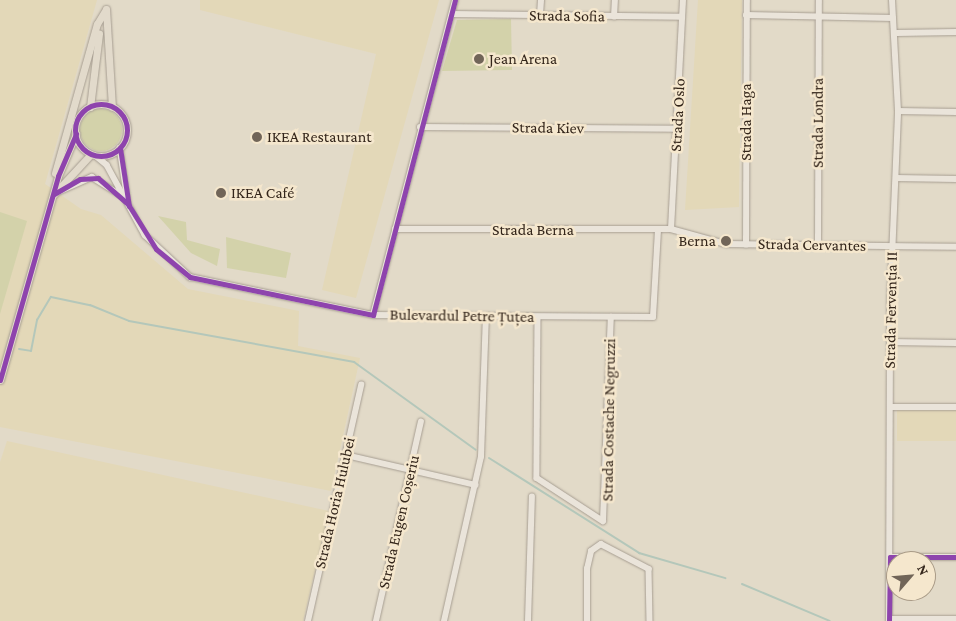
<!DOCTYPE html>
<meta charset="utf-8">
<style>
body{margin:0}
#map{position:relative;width:956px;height:621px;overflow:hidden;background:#e2dac8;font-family:"Crimson Pro",serif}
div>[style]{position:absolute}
.farmland>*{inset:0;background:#e3d8b8;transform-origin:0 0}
.green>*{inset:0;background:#d3d2aa}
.round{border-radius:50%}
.stream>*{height:2px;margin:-1px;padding:0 1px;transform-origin:1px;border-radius:1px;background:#b4c7ba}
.roads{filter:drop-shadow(0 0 1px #a79e92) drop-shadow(0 0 1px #a79e92)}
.minor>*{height:5.5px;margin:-2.75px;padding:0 2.75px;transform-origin:2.75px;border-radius:2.75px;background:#eae4da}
.major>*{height:7px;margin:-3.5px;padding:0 3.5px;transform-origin:3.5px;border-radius:3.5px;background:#e2dacb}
.major>.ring{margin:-3.5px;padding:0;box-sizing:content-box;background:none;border:7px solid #e2dacb;border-radius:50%}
.bus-1>*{height:5px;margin:-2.5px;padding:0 2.5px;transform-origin:2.5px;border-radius:2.5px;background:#8e44ad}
.bus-1>.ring{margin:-2.5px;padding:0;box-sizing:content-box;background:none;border:5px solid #8e44ad;border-radius:50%}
.dots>*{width:14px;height:14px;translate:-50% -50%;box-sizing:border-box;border:2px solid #f5e7cd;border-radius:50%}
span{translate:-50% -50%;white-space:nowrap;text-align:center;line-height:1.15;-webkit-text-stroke:5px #f5e7cd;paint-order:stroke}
.street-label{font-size:16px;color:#34261b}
.poi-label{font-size:16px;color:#34261b}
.left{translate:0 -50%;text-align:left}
.right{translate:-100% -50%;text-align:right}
.north{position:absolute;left:886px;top:551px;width:50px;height:50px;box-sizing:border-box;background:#f5e7cd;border:1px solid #a89a86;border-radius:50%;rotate:63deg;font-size:14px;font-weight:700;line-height:20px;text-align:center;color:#34261b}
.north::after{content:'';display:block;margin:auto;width:18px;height:22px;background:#716558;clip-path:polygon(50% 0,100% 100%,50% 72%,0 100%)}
</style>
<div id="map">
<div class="farmland">
<i style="clip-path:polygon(0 0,97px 0,45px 184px,81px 209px,101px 215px,188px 289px,299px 311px,298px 346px,360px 358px,331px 491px,0 427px)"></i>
<i style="clip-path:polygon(200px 0,439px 0,356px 298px,322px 290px,376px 54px,200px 10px)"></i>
<i style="clip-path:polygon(698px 0,742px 0,739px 207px,685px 210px)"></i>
<i style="left:956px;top:410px;width:31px;height:59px;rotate:90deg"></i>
<i style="clip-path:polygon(7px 441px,329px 511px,303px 621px,0 621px,0 462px)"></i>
</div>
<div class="green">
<i style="clip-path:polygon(511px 19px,512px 70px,442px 71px,457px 20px)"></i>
<i class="round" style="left:80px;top:109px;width:42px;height:42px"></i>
<i style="clip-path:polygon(0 212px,27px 221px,0 314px)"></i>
<i style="clip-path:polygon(158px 216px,186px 222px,187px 240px,220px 249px,217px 266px,191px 253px)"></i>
<i style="clip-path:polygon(226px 237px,291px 253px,286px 278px,227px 268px)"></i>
</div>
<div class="stream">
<i style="left:19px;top:349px;width:12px;rotate:9deg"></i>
<i style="left:31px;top:351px;width:32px;rotate:-79deg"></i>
<i style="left:37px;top:320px;width:27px;rotate:-59deg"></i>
<i style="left:51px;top:297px;width:40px;rotate:12deg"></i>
<i style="left:90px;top:305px;width:42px;rotate:22.3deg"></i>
<i style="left:129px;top:321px;width:229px;rotate:10.3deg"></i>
<i style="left:354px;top:362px;width:150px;rotate:35.8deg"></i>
<i style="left:489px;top:458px;width:178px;rotate:32.3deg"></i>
<i style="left:639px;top:553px;width:90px;rotate:16.2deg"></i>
<i style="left:742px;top:584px;width:95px;rotate:22.8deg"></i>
</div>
<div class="roads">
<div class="minor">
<i style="left:452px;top:14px;width:230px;rotate:0.7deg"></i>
<i style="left:540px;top:15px;width:15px;rotate:-86deg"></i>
<i style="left:746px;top:15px;width:147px;rotate:1.2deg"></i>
<i style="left:614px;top:17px;width:17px;rotate:-87deg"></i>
<i style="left:897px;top:33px;width:59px;rotate:-1deg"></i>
<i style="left:898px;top:111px;width:58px;rotate:1deg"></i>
<i style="left:420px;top:127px;width:257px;rotate:0.4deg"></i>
<i style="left:120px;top:148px;width:54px;rotate:81.4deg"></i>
<i style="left:96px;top:156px;width:14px;rotate:39deg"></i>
<i style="left:107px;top:165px;width:80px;rotate:61.5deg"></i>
<i style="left:145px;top:235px;width:62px;rotate:43deg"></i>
<i style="left:190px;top:277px;width:187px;rotate:11.7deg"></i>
<i style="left:373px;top:315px;width:280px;rotate:0.4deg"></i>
<i style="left:653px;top:317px;width:87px;rotate:-86.7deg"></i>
<i style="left:896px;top:178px;width:60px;rotate:1deg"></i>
<i style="left:58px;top:192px;width:37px;rotate:-24deg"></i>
<i style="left:92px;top:177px;width:32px;rotate:32deg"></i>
<i style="left:395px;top:229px;width:276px"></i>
<i style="left:671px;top:229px;width:57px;rotate:15.3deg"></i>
<i style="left:726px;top:244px;width:230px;rotate:0.7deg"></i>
<i style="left:671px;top:229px;width:229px;rotate:-87deg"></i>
<i style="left:746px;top:245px;width:245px;rotate:-89.8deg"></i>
<i style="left:818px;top:246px;width:246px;rotate:-89.8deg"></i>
<i style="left:373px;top:315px;width:325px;rotate:-75.4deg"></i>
<i style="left:538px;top:317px;width:161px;rotate:90.4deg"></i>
<i style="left:537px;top:478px;width:79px;rotate:33.1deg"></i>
<i style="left:603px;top:521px;width:204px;rotate:-87.8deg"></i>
<i style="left:890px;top:342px;width:66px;rotate:0.9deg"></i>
<i style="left:890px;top:407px;width:66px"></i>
<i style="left:346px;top:455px;width:133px;rotate:13deg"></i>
<i style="left:890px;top:557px;width:66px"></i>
<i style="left:889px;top:619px;width:67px"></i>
<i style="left:308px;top:621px;width:242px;rotate:-77.3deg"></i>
<i style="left:376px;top:621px;width:204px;rotate:-77.3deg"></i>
<i style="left:444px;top:621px;width:168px;rotate:-77.3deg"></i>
<i style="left:481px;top:457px;width:140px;rotate:-88deg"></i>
<i style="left:528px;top:621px;width:124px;rotate:-88.2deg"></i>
<i style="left:587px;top:621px;width:52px;rotate:-90deg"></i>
<i style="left:587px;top:569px;width:18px;rotate:-77deg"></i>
<i style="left:591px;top:551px;width:12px;rotate:-35deg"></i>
<i style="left:601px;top:544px;width:54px;rotate:27.5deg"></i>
<i style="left:649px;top:569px;width:52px;rotate:88.9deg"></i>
<i style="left:889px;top:621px;width:316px;rotate:-89.8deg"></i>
<i style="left:890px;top:305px;width:194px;rotate:-87.6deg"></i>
<i style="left:898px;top:111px;width:111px;rotate:-93.1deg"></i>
</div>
<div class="major">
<i style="left:106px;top:9px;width:98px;rotate:86.5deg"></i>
<i class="ring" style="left:75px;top:104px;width:45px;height:45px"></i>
<i style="left:90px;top:107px;width:74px;rotate:-83deg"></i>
<i style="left:55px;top:173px;width:155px;rotate:-74.3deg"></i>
<i style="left:97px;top:24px;width:17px;rotate:-59deg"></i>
<i style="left:54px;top:194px;width:54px;rotate:-47.2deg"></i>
<i style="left:0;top:380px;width:212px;rotate:-74.1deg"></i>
<i style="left:58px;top:176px;width:46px;rotate:-66.8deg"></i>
</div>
</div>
<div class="bus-1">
<i class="ring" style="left:75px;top:104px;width:47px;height:47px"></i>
<i style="left:120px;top:148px;width:59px;rotate:81.2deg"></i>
<i style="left:54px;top:194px;width:30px;rotate:-30deg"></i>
<i style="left:80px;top:179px;width:18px;rotate:-3deg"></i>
<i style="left:98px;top:178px;width:40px;rotate:41deg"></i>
<i style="left:128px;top:204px;width:53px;rotate:58.1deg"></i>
<i style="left:156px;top:249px;width:44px;rotate:39.5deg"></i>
<i style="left:190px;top:277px;width:187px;rotate:11.7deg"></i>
<i style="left:373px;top:315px;width:325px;rotate:-75.4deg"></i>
<i style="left:0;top:380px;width:212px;rotate:-74.1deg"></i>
<i style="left:58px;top:176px;width:46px;rotate:-66.8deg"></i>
<i style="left:890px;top:557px;width:66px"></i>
<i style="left:889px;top:621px;width:64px;rotate:-89.1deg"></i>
</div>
<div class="dots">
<i style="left:479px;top:59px;background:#716558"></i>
<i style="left:257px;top:137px;background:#716558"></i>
<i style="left:221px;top:193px;background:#716558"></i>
<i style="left:726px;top:241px;background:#716558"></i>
</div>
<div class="street-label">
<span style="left:567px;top:16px;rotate:1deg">Strada Sofia</span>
<span style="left:678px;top:115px;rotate:-87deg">Strada Oslo</span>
<span style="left:746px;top:122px;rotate:-90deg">Strada Haga</span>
<span style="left:818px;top:123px;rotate:-90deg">Strada Londra</span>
<span style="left:548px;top:128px;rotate:1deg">Strada Kiev</span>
<span style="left:533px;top:230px">Strada Berna</span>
<span style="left:812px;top:245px;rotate:1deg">Strada Cervantes</span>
<span style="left:891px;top:310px;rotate:-89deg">Strada Fervenția II</span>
<span style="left:462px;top:316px;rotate:1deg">Bulevardul Petre Țuțea</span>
<span style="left:609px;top:420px;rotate:-89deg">Strada Costache Negruzzi</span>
<span style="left:335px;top:503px;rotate:-77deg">Strada Horia Hulubei</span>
<span style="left:399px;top:522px;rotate:-77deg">Strada Eugen Coșeriu</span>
</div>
<div class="poi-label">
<span class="left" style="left:489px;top:59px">Jean Arena</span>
<span class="left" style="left:267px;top:137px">IKEA Restaurant</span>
<span class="left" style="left:231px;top:193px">IKEA Café</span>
<span class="right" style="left:716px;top:241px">Berna</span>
</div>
<div class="north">N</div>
</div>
